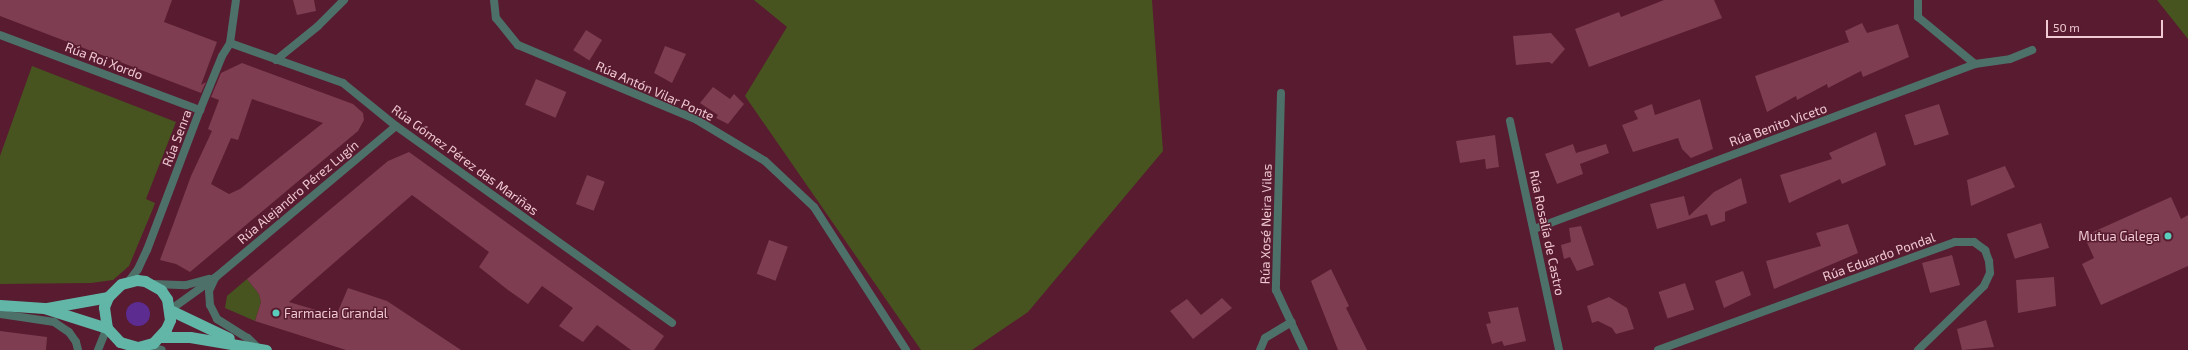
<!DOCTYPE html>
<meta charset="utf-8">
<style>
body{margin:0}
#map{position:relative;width:2188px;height:350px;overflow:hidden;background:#581b30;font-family:"Exo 2",sans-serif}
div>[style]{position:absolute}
.green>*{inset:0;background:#47541f}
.water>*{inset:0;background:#5c2c91}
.round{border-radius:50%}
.building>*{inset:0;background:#7e3d51;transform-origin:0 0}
.minor>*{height:8px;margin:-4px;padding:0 4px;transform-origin:4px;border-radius:4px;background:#4d7069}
.trunk>*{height:11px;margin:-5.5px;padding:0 5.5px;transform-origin:5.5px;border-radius:5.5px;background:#61b6a8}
.dots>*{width:11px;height:11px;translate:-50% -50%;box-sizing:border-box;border:2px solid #581b30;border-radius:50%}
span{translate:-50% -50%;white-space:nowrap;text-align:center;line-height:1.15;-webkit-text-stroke:3px #581b30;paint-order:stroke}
.street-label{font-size:13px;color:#f0c9d2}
.poi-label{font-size:13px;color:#f0c9d2}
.right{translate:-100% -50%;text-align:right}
.left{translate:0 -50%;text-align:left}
.scale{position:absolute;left:2046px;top:20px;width:117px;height:18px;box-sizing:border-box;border:2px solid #f0c9d2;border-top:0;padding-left:5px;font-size:12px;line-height:14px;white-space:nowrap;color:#f0c9d2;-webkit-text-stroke:3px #581b30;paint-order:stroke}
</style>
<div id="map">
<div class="green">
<i style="clip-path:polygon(754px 0,1152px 0,1163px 151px,1028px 312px,972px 350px,921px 350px,745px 96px,787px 27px)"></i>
<i style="clip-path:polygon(2157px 0,2188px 0,2188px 40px,2188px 39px)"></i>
<i style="clip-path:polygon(32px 66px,176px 122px,146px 199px,155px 203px,152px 211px,129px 266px,113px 280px,91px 283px,0 284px,0 156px)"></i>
<i style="clip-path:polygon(247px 279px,259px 294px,261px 302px,255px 321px,225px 308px,227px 296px)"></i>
</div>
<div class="water">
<i class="round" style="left:126px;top:302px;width:24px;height:24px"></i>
</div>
<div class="building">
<i style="clip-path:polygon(0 0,172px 0,164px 22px,217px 42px,201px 85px,206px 82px,201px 93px,0 16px)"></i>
<i style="clip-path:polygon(293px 0,314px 0,316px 11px,297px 15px)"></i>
<i style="clip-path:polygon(1664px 0,1714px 0,1722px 18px,1589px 67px,1575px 29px,1619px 12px,1621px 17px)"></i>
<i style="clip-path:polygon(1862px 23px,1867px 33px,1898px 24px,1909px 57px,1863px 77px,1861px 71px,1828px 88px,1827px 84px,1797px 100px,1796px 96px,1767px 112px,1755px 76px,1849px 42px,1845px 31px)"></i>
<i style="left:586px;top:30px;width:19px;height:24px;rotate:32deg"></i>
<i style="clip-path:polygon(1551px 33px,1565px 49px,1552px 64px,1549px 62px,1516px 65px,1513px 36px)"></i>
<i style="clip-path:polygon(665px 46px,686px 54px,672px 83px,654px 73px)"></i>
<i style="clip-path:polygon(evenodd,242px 63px,353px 104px,363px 113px,364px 120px,358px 131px,190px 272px,176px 264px,160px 260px,191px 176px,212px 131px,208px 129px,219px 100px,211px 97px,221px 73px,242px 63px,252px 99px,323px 123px,240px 189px,229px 194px,211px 184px,231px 138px,238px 140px,252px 99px)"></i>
<i style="left:536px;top:79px;width:33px;height:28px;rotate:23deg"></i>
<i style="clip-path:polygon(713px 87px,730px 99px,734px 94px,744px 104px,728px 124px,716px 118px,718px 115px,700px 103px)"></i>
<i style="clip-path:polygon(1700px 99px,1713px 149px,1691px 158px,1682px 149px,1678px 138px,1633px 152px,1622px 125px,1638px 119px,1634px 111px,1652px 104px,1655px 115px)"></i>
<i style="left:1939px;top:104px;width:32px;height:36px;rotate:72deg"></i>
<i style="clip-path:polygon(1876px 132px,1886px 165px,1842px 184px,1840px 179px,1789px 203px,1780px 175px,1832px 159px,1829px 153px)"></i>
<i style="clip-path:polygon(1495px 135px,1499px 167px,1486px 169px,1485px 159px,1460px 163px,1456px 141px)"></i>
<i style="clip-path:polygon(1573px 144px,1576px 153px,1606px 144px,1609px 153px,1580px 164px,1583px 174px,1557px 184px,1545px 154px)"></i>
<i style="clip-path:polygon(409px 152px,664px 336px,654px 350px,631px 350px,597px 325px,583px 342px,559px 326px,573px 308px,542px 286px,528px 304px,508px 290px,479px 267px,489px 252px,412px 195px,289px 302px,336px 316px,348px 288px,387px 301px,461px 350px,346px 350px,255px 321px,261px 302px,259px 294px,247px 279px,388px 161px)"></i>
<i style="clip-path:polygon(2005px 166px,2015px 187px,1971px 206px,1967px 180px)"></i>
<i style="left:587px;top:175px;width:19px;height:31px;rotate:21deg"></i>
<i style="clip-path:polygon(1741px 178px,1747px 203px,1725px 212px,1725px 221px,1711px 226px,1707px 214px,1657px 229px,1650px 204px,1684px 196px,1689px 216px,1714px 192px)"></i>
<i style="clip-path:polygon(2171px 197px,2181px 219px,2188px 215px,2188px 266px,2101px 305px,2082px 264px,2094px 258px,2084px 236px)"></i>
<i style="left:2041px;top:223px;width:26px;height:36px;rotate:72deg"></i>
<i style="clip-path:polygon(1848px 224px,1858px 253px,1774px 289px,1766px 261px,1821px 246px,1816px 233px)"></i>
<i style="clip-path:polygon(1581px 226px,1594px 265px,1577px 271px,1570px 257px,1564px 259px,1561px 245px,1571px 242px,1569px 228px)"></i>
<i style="left:769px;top:240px;width:20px;height:36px;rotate:20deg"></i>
<i style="left:1952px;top:255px;width:31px;height:31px;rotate:75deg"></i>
<i style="clip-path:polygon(1331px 269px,1349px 306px,1346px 308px,1367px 350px,1338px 350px,1311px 281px)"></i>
<i style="clip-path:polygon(1743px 271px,1751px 295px,1724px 308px,1715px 281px)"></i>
<i style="clip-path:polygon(2054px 277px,2056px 306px,2018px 313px,2016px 280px)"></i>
<i style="left:1685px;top:283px;width:28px;height:28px;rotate:71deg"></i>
<i style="clip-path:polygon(1609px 297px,1627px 308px,1634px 329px,1616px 334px,1612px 328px,1598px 321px,1592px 323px,1587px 306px)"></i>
<i style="clip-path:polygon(1222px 298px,1232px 308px,1193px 339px,1170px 311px,1187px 299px,1201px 315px)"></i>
<i style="clip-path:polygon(1518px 307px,1526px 341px,1504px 346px,1502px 341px,1492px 344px,1486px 324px,1491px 323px,1488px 312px)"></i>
<i style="clip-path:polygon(1986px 320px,1994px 347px,1962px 350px,1957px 329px)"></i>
<i style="clip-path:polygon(0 331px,47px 337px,46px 350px,0 350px)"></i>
</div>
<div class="minor">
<i style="left:494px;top:0;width:18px;rotate:84deg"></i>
<i style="left:496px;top:18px;width:35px;rotate:51deg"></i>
<i style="left:518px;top:45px;width:194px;rotate:22.7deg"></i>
<i style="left:697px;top:120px;width:79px;rotate:31.1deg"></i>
<i style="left:765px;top:161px;width:67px;rotate:43.2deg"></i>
<i style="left:814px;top:207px;width:170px;rotate:57.2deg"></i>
<i style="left:1918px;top:0;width:17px;rotate:90deg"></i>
<i style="left:1918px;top:17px;width:74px;rotate:39.5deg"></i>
<i style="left:0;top:35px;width:214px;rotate:20.6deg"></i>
<i style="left:230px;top:43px;width:120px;rotate:19.5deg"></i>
<i style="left:343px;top:83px;width:68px;rotate:39.1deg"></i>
<i style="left:396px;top:126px;width:339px;rotate:35.5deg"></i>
<i style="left:276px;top:60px;width:54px;rotate:-39deg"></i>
<i style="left:318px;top:26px;width:37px;rotate:-45deg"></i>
<i style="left:1281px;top:93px;width:197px;rotate:91.5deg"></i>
<i style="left:1276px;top:290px;width:66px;rotate:65deg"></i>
<i style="left:1510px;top:121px;width:234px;rotate:77.9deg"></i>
<i style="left:1534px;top:229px;width:471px;rotate:-20.5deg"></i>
<i style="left:1975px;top:64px;width:35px;rotate:-8deg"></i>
<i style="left:2010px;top:59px;width:24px;rotate:-22deg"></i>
<i style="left:215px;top:278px;width:14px;rotate:115deg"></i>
<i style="left:209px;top:291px;width:14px;rotate:86deg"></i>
<i style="left:210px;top:305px;width:16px;rotate:63deg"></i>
<i style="left:217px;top:319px;width:36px;rotate:32deg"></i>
<i style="left:248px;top:338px;width:14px;rotate:45deg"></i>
<i style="left:129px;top:281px;width:15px;rotate:-53deg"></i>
<i style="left:138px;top:269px;width:21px;rotate:-65deg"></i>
<i style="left:147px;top:250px;width:150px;rotate:-69.3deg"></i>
<i style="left:200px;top:110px;width:58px;rotate:-67.8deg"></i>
<i style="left:222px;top:56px;width:15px;rotate:-58deg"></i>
<i style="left:230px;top:43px;width:43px;rotate:-82.1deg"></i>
<i style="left:153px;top:284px;width:33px;rotate:2deg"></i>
<i style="left:186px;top:285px;width:24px;rotate:-15deg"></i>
<i style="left:170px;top:310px;width:57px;rotate:-35.7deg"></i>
<i style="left:216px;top:277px;width:235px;rotate:-40deg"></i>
<i style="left:0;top:314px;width:55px;rotate:8.4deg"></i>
<i style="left:54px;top:322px;width:18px;rotate:34deg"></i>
<i style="left:69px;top:332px;width:12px;rotate:55deg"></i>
<i style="left:76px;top:342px;width:8px;rotate:76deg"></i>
<i style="left:145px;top:346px;width:17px;rotate:13deg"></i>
<i style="left:98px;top:350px;width:24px;rotate:-68deg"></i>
<i style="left:1260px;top:350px;width:13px;rotate:-67deg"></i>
<i style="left:1265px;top:338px;width:31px;rotate:-31deg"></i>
<i style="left:1658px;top:350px;width:316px;rotate:-20deg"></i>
<i style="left:1955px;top:242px;width:19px"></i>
<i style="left:1974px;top:242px;width:14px;rotate:36deg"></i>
<i style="left:1985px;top:250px;width:12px;rotate:70deg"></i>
<i style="left:1989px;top:261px;width:12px;rotate:85deg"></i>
<i style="left:1990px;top:273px;width:14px;rotate:115deg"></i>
<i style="left:1984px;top:286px;width:92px;rotate:135.9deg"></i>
</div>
<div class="trunk">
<i style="left:0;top:305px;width:44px;rotate:3.9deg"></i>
<i style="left:44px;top:308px;width:66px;rotate:17.6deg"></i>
<i style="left:107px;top:328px;width:19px;rotate:47deg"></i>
<i style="left:120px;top:342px;width:19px;rotate:16deg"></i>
<i style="left:138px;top:347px;width:16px;rotate:-15deg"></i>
<i style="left:153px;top:343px;width:19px;rotate:-47deg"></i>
<i style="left:166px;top:329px;width:10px;rotate:-66deg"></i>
<i style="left:170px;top:320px;width:21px;rotate:-98deg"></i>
<i style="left:167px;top:299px;width:11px;rotate:-124deg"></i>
<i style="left:161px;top:290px;width:18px;rotate:-151deg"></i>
<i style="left:145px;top:281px;width:8px;rotate:-173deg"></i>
<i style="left:137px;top:280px;width:16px;rotate:166deg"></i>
<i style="left:121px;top:284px;width:18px;rotate:135deg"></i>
<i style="left:108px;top:297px;width:11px;rotate:112deg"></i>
<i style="left:104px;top:307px;width:21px;rotate:82deg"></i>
<i style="left:47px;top:308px;width:62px;rotate:-10.2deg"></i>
<i style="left:170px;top:310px;width:65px;rotate:25.4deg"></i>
<i style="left:160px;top:337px;width:30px"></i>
<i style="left:190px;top:337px;width:77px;rotate:9.7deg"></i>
</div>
<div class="dots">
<i style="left:2168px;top:236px;background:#5acebc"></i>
<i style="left:276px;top:313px;background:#5acebc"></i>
</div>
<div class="street-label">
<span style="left:104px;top:61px;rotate:21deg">Rúa Roi Xordo</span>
<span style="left:655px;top:91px;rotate:24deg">Rúa Antón Vilar Ponte</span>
<span style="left:1778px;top:125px;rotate:-20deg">Rúa Benito Viceto</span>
<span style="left:177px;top:138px;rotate:-69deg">Rúa Senra</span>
<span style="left:465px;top:160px;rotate:36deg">Rúa Gómez Pérez das Mariñas</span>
<span style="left:298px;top:192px;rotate:-40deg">Rúa Alejandro Pérez Lugín</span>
<span style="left:1266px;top:224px;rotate:-89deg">Rúa Xosé Neira Vilas</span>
<span style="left:1547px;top:233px;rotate:78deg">Rúa Rosalía de Castro</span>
<span style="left:1879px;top:257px;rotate:-20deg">Rúa Eduardo Pondal</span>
</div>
<div class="poi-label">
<span class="right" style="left:2160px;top:236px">Mutua Galega</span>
<span class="left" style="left:284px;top:313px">Farmacia Grandal</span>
</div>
<div class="scale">50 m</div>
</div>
